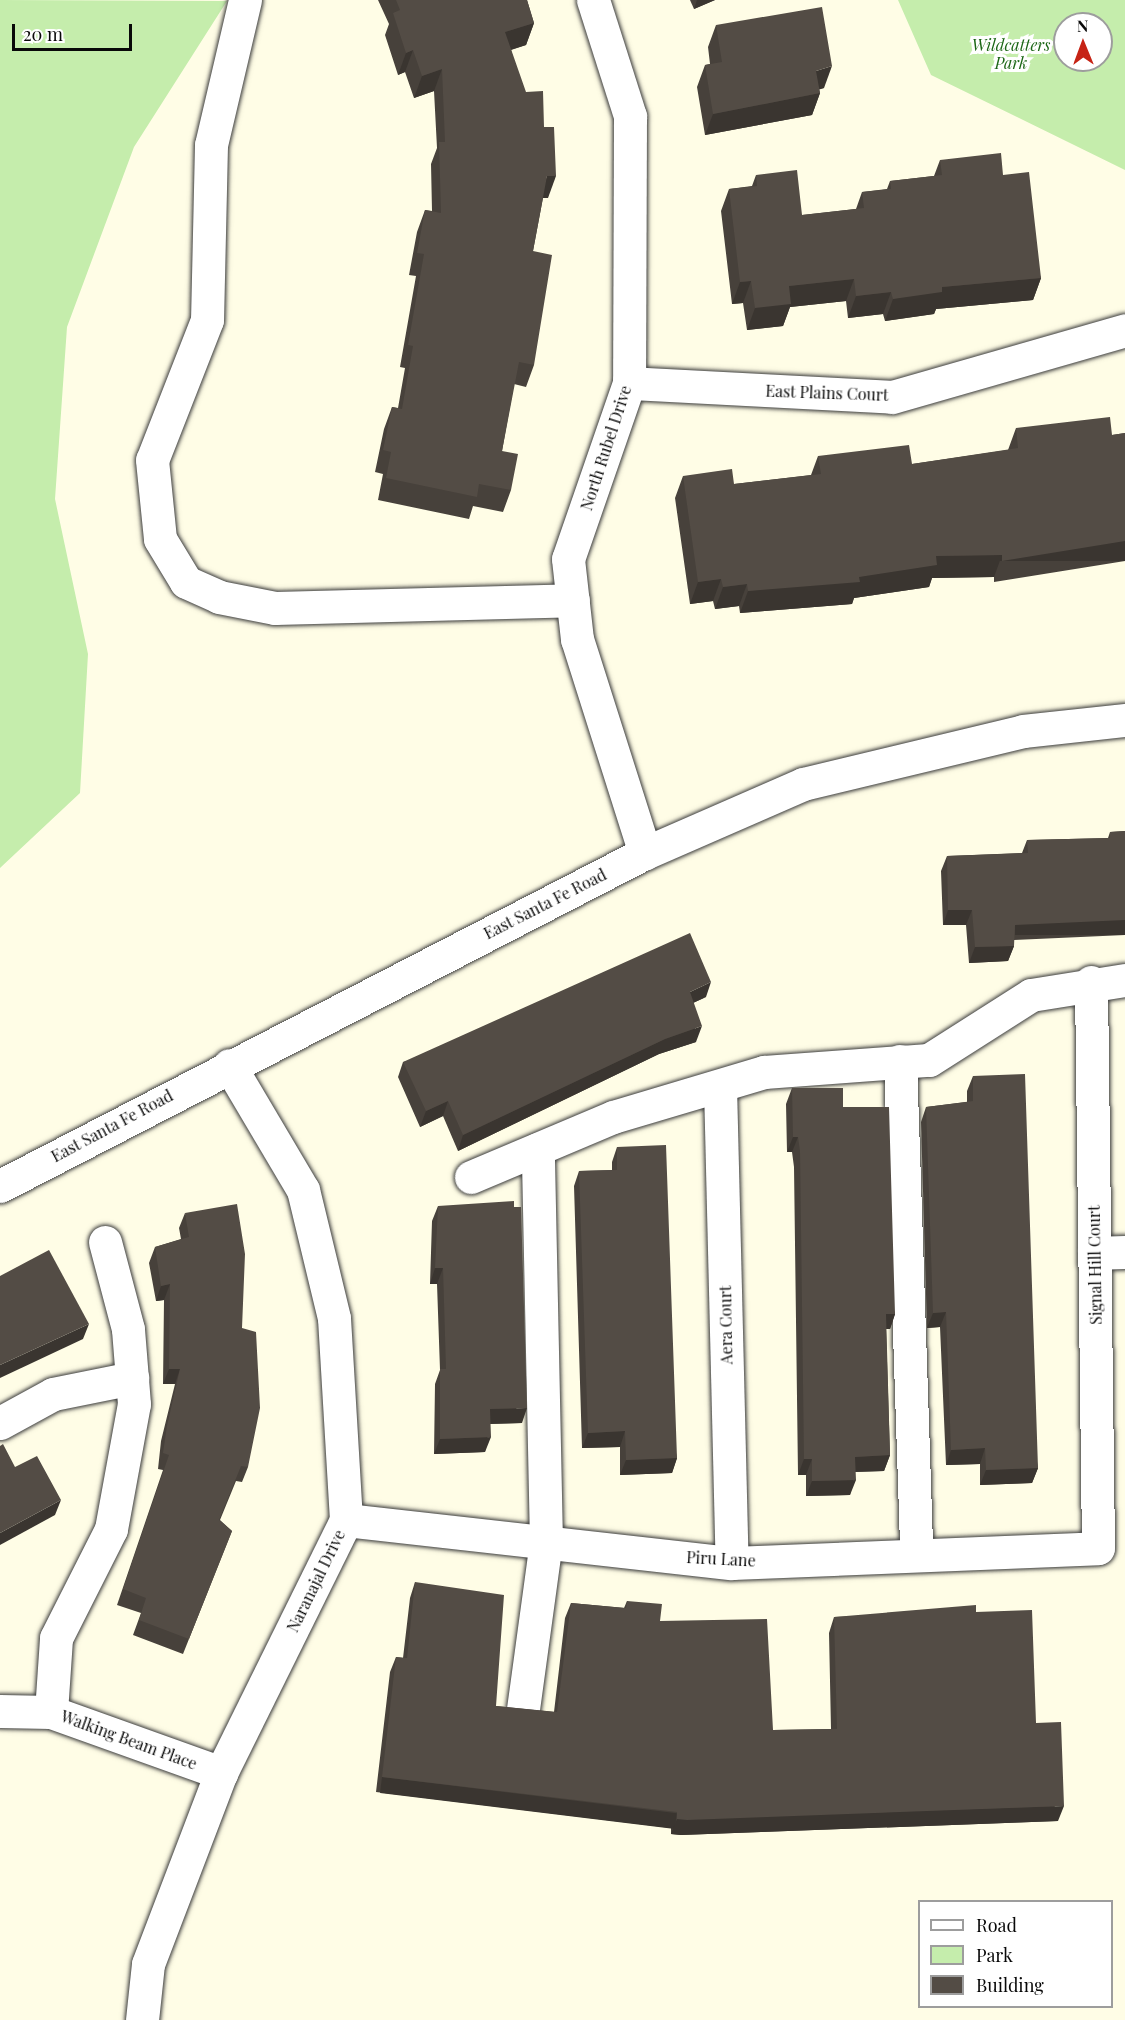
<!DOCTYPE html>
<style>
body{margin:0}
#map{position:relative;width:1125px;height:2020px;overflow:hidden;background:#fffde6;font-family:"Playfair Display",serif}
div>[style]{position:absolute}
.green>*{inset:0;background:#c5edac}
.roads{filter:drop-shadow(0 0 2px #3c3c3c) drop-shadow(0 0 2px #3c3c3c)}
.minor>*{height:33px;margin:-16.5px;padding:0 16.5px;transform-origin:16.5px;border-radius:16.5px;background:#fff}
.wall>*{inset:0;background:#47413b}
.shaded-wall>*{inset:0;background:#3a3530;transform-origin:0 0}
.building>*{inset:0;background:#534c45}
span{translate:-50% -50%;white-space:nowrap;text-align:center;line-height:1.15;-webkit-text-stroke:6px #fff;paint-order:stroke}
.park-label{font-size:16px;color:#1b6615;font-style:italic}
.street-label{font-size:16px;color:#090909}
.legend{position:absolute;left:918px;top:1900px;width:195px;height:108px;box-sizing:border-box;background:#fff;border:2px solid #9d9d9d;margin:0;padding:8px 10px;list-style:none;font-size:18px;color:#090909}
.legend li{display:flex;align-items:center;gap:12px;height:30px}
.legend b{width:30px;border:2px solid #9d9d9d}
.north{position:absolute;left:1053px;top:12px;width:60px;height:60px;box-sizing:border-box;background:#fff;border:2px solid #9d9d9d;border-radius:50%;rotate:359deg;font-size:16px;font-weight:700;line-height:24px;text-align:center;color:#090909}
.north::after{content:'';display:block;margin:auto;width:21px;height:27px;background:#c62315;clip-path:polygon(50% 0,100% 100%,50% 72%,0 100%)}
.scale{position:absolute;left:12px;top:24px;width:120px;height:27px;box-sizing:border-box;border:3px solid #090909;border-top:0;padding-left:8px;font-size:18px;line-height:21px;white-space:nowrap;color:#090909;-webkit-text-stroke:4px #fff;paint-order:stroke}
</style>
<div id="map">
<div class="green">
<i style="clip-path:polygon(0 0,227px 1px,134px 147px,67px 327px,55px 499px,88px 654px,80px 793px,0 868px)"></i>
<i style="clip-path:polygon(evenodd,898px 0,1125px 0,1125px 170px,931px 75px,898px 0,1065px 24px,1101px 24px,1101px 60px,1065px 60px,1065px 24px)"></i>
</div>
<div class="roads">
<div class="minor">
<i style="left:245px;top:0;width:149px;rotate:103.2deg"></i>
<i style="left:211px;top:145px;width:175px;rotate:91.3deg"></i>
<i style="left:207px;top:320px;width:150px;rotate:111.4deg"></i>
<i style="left:152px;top:460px;width:79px;rotate:84.2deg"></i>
<i style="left:160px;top:539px;width:50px;rotate:58.8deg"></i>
<i style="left:186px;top:582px;width:36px;rotate:24deg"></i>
<i style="left:219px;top:597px;width:57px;rotate:11.1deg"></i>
<i style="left:275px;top:608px;width:298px;rotate:-1.5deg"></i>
<i style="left:593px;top:0;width:122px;rotate:72.3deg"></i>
<i style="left:630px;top:116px;width:267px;rotate:90.2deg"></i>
<i style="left:629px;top:383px;width:186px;rotate:109.1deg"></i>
<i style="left:568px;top:559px;width:81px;rotate:83.6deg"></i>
<i style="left:577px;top:639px;width:225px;rotate:72.4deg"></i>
<i style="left:629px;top:383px;width:263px;rotate:3deg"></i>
<i style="left:892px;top:397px;width:242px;rotate:-16deg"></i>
<i style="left:900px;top:1061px;width:494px;rotate:88.1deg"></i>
<i style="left:720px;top:1086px;width:477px;rotate:88.6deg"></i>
<i style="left:471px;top:1177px;width:154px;rotate:-22.9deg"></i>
<i style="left:613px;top:1117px;width:158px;rotate:-16.6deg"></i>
<i style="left:764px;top:1072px;width:165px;rotate:-4.2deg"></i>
<i style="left:929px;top:1060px;width:121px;rotate:-32.5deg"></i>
<i style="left:1031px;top:995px;width:95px;rotate:-9.1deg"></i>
<i style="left:0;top:1186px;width:726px;rotate:-27.31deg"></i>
<i style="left:645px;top:853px;width:172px;rotate:-23.6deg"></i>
<i style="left:803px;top:784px;width:226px;rotate:-13.5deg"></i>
<i style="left:1023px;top:731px;width:103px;rotate:-6.2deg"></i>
<i style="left:1094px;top:1253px;width:31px;rotate:-2deg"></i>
<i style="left:0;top:1423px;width:60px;rotate:-28.7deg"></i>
<i style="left:53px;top:1394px;width:81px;rotate:-11.4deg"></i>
<i style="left:346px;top:1520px;width:388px;rotate:6.4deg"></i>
<i style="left:732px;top:1563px;width:366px;rotate:-2.3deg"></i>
<i style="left:1098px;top:1548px;width:566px;rotate:-90.71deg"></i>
<i style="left:523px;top:1709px;width:169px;rotate:-82.2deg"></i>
<i style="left:546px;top:1542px;width:393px;rotate:-91.2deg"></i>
<i style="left:0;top:1711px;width:51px;rotate:1.1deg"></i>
<i style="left:51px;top:1712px;width:181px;rotate:19.7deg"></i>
<i style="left:51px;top:1712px;width:74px;rotate:-86.1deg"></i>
<i style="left:56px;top:1638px;width:122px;rotate:-63.2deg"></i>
<i style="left:111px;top:1529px;width:127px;rotate:-79.6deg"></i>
<i style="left:134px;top:1404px;width:75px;rotate:-94.6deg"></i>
<i style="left:128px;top:1329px;width:90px;rotate:-104.8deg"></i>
<i style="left:142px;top:2020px;width:56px;rotate:-83.9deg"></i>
<i style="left:148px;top:1964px;width:204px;rotate:-69.1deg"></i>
<i style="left:221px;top:1773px;width:282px;rotate:-63.7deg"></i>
<i style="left:346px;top:1520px;width:202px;rotate:-93.4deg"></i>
<i style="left:334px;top:1318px;width:132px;rotate:-103.6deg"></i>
<i style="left:303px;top:1190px;width:145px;rotate:-120.6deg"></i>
</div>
</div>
<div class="wall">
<i style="clip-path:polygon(378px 0,527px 0,534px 23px,526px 45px,511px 50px,548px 198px,543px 198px,533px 251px,534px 365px,526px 387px,514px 384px,502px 451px,511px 490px,503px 512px,473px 506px,469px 519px,378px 500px,383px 474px,375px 472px,384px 429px,392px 407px,398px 408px,405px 368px,400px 367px,416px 276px,409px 275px,417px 232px,425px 210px,432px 211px,431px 164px,437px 148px,434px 91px,414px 98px,405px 72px,398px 75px,385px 35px,389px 24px)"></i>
<i style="clip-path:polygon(690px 0,715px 0,694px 9px)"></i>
<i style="clip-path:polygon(716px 25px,824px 88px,819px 89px,820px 93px,812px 115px,705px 135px,697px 87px,705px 65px,710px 64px,708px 47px)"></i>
<i style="clip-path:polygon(940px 160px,1003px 175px,1041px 278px,1033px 300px,936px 309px,934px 314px,885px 321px,883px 314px,848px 318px,846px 301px,790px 307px,783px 326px,747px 330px,743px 303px,732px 304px,721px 211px,729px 189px,752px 186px,756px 175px,802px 215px,856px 209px,862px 192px,887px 189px,890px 181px,934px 176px)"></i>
<i style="clip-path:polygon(1016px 428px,1112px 435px,1125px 433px,1125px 561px,994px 582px,994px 577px,932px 578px,929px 587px,854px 598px,852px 604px,740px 613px,739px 606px,715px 609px,713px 601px,690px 604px,675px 498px,683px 476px,734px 484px,811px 475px,818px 456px,912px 464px,1008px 450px)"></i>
<i style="clip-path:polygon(1125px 831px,1125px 935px,1014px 940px,1014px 946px,1008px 961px,969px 963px,966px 925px,943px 925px,941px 871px,947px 856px,1022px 853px,1027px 840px,1108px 838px,1110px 832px)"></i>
<i style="clip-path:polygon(706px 997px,693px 1003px,696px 1042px,659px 1054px,458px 1151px,443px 1116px,420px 1127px,398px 1077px,403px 1062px)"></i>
<i style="clip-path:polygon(973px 1076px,1038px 1468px,1032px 1483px,980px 1485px,980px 1464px,946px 1465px,940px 1327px,927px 1328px,921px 1122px,926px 1107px,967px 1102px,967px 1091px)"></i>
<i style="clip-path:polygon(792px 1088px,843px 1107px,895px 1314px,890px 1329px,886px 1329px,890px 1455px,884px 1471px,855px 1472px,850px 1495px,806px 1496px,806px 1475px,798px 1475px,794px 1167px,792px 1152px,787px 1152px,786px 1104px)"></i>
<i style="clip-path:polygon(617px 1147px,677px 1458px,672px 1473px,620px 1475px,620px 1447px,582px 1448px,574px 1186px,579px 1171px,612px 1170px,612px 1162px)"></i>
<i style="clip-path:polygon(438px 1206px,522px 1423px,490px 1424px,485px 1452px,434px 1454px,435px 1384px,440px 1370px,437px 1284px,430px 1284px,432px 1221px)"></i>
<i style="clip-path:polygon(185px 1213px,242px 1328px,248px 1467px,242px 1482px,236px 1481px,220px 1520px,232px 1531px,183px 1654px,133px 1635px,141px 1613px,117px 1605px,163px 1470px,158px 1469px,161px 1441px,175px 1384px,163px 1384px,164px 1300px,156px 1301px,149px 1263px,155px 1247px,181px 1239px,179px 1228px)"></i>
<i style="clip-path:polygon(415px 1582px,496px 1706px,554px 1712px,565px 1618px,571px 1603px,624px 1608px,627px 1601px,660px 1621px,773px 1730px,831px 1729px,829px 1633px,834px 1617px,976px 1612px,1036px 1723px,1058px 1821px,681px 1835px,671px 1834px,671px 1828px,376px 1792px,390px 1672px,396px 1657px,403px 1658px,410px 1598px)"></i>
</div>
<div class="shaded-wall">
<i style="clip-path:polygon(697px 0,715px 0,694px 9px)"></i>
<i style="clip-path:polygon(534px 23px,526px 45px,497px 54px,505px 32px)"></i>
<i style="clip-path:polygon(413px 50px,405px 72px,398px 75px,406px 53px)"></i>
<i style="clip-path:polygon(832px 66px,824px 88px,808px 93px,816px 71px)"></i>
<i style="clip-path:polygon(442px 69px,434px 91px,414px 98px,422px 76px)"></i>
<i style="clip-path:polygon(820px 93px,812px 115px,705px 135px,713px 114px)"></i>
<i style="clip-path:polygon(547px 176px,556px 176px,548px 198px,539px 198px)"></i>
<i style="clip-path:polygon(1041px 278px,1033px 300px,936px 309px,934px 314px,885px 321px,893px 299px,942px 287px)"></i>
<i style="clip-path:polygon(854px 279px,846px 301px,790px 307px,783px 326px,747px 330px,755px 308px,789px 286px)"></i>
<i style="clip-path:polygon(751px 281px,743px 303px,732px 304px,740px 282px)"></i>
<i style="clip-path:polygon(891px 292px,883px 314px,848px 318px,856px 296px)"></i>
<i style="left:1125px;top:541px;width:20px;height:125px;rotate:90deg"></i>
<i style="clip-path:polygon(1002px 555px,994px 577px,932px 578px,929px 587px,854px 598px,852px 604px,740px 613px,748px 591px,859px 577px,936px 556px)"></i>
<i style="clip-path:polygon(721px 579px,713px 601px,690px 604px,698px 582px)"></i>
<i style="clip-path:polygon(747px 584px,739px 606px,715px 609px,723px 587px)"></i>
<i style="clip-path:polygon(948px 910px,972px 910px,966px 925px,943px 925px)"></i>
<i style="left:1125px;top:920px;width:15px;height:110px;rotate:90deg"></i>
<i style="clip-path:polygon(1014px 946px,1008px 961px,969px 963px,975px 947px)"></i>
<i style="clip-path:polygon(711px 982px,706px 997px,684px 1007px,690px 992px)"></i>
<i style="clip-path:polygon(702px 1026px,696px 1042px,659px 1054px,458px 1151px,463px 1135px,665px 1039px)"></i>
<i style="clip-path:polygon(448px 1101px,443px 1116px,420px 1127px,426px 1111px)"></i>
<i style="clip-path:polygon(793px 1137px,798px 1137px,792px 1152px,787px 1152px)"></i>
<i style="clip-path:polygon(435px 1268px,443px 1268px,437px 1284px,430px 1284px)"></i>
<i style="clip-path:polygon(170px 1284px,164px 1300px,156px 1301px,161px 1286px)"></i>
<i style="clip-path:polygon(946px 1312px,940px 1327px,927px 1328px,933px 1313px)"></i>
<i style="clip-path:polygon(886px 1314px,895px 1314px,890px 1329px,880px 1329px)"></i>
<i style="clip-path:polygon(89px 1324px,83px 1339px,0 1378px,0 1365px)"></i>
<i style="clip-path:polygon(169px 1369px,180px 1369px,175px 1384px,163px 1384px)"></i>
<i style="clip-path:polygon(527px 1408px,522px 1423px,484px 1424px,490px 1409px)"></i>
<i style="clip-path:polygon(625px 1431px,620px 1447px,582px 1448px,588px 1433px)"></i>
<i style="clip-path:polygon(491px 1437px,485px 1452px,434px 1454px,440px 1439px)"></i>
<i style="clip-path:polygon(985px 1448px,980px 1464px,946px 1465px,951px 1450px)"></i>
<i style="clip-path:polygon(890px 1455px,884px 1471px,849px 1472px,855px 1457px)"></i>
<i style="clip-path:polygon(677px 1458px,672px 1473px,620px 1475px,626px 1460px)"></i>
<i style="clip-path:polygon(804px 1459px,812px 1459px,806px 1475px,798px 1475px)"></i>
<i style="clip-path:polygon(1038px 1468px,1032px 1483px,980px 1485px,986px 1470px)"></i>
<i style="clip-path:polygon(856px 1480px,850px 1495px,806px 1496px,812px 1481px)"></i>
<i style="clip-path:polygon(61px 1500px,55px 1515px,0 1545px,0 1533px)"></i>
<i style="left:382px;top:1777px;width:297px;height:16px;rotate:7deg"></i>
<i style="clip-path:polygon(1064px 1806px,1058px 1821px,681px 1835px,671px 1834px,677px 1819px)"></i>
</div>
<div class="building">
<i style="clip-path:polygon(396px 0,527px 0,534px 23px,505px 32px,526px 92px,543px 91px,544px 127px,554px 127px,556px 176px,547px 176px,533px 251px,552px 255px,534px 365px,519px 362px,502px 451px,518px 454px,511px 490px,479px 484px,477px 497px,386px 478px,391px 452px,383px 450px,392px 407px,402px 409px,413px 346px,408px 345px,424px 254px,417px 253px,425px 210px,441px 213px,439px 142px,445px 142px,442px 69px,422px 76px,413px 50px,406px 53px,393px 13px,400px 10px)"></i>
<i style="clip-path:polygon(822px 7px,832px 66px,816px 71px,820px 93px,713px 114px,705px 65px,722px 62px,716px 25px)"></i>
<i style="clip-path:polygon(1001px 153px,1003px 175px,1029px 172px,1041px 278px,942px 287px,942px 292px,893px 299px,891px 292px,856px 296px,854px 279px,789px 286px,791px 304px,755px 308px,751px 281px,740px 282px,729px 189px,757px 186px,756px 175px,797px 170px,802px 215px,864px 208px,862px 192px,891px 189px,890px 181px,942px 175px,940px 160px)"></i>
<i style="clip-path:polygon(1110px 417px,1112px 435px,1125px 433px,1125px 541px,1002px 561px,1002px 555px,936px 556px,937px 565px,859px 577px,860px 582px,748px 591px,747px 584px,723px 587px,721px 579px,698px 582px,683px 476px,732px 469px,734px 484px,821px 474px,818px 456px,909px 445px,912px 464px,1018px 448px,1016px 428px)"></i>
<i style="clip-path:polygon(1125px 831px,1125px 920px,1015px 925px,1014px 946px,975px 947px,972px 910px,948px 910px,947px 856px,1028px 853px,1027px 840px,1110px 838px,1110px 832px)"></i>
<i style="clip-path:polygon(690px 933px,711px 982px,690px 992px,702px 1026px,665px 1039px,463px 1135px,448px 1101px,426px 1111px,403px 1062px)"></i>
<i style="clip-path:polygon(1025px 1074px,1038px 1468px,986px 1470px,985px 1448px,951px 1450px,946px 1312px,933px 1313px,926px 1107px,973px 1101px,973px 1076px)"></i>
<i style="clip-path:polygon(792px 1088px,843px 1088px,843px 1107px,889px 1107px,895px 1314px,886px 1314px,890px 1455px,855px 1457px,856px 1480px,812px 1481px,812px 1459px,804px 1459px,800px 1151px,798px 1137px,793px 1137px)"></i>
<i style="clip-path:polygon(666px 1145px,677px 1458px,626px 1460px,625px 1431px,588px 1433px,579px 1171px,617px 1170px,617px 1147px)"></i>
<i style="clip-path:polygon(514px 1201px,514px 1207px,521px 1207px,527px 1408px,490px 1409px,491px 1437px,440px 1439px,440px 1369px,446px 1369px,443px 1268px,435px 1268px,438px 1206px)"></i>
<i style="clip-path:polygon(237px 1204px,245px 1254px,242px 1328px,256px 1332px,260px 1408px,248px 1467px,241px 1466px,219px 1520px,232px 1531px,189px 1639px,139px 1620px,146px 1598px,123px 1589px,169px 1455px,163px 1453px,167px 1426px,180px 1369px,169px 1369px,170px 1284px,161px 1286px,155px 1247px,189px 1237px,185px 1213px)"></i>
<i style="clip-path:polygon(49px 1250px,89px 1324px,0 1365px,0 1276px)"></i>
<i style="clip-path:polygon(3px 1444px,15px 1467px,37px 1456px,61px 1500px,0 1533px,0 1446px)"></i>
<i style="clip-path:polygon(415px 1582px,504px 1595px,496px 1706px,557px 1712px,571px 1603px,626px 1608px,627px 1601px,662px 1604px,660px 1621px,767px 1619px,773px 1730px,837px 1729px,834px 1617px,976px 1605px,976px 1612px,1032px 1610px,1036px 1723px,1061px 1722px,1064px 1806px,687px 1820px,677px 1819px,677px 1812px,382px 1777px,396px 1657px,407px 1658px)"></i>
</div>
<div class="park-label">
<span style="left:1011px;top:54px">Wildcatters<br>Park</span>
</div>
<div class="street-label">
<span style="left:827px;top:393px;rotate:2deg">East Plains Court</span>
<span style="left:606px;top:448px;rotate:-72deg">North Rubel Drive</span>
<span style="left:545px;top:904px;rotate:-27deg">East Santa Fe Road</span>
<span style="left:112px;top:1126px;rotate:-28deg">East Santa Fe Road</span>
<span style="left:1095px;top:1265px;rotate:-91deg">Signal Hill Court</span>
<span style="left:726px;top:1325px;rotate:-91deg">Aera Court</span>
<span style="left:721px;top:1559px;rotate:3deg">Piru Lane</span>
<span style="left:316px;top:1581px;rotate:-64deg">Naranajal Drive</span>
<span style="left:129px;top:1740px;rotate:20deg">Walking Beam Place</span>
</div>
<ul class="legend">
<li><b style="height:8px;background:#fff"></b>Road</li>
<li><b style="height:16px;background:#c5edac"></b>Park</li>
<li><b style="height:16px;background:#534c45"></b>Building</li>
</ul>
<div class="north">N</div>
<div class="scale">20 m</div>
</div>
